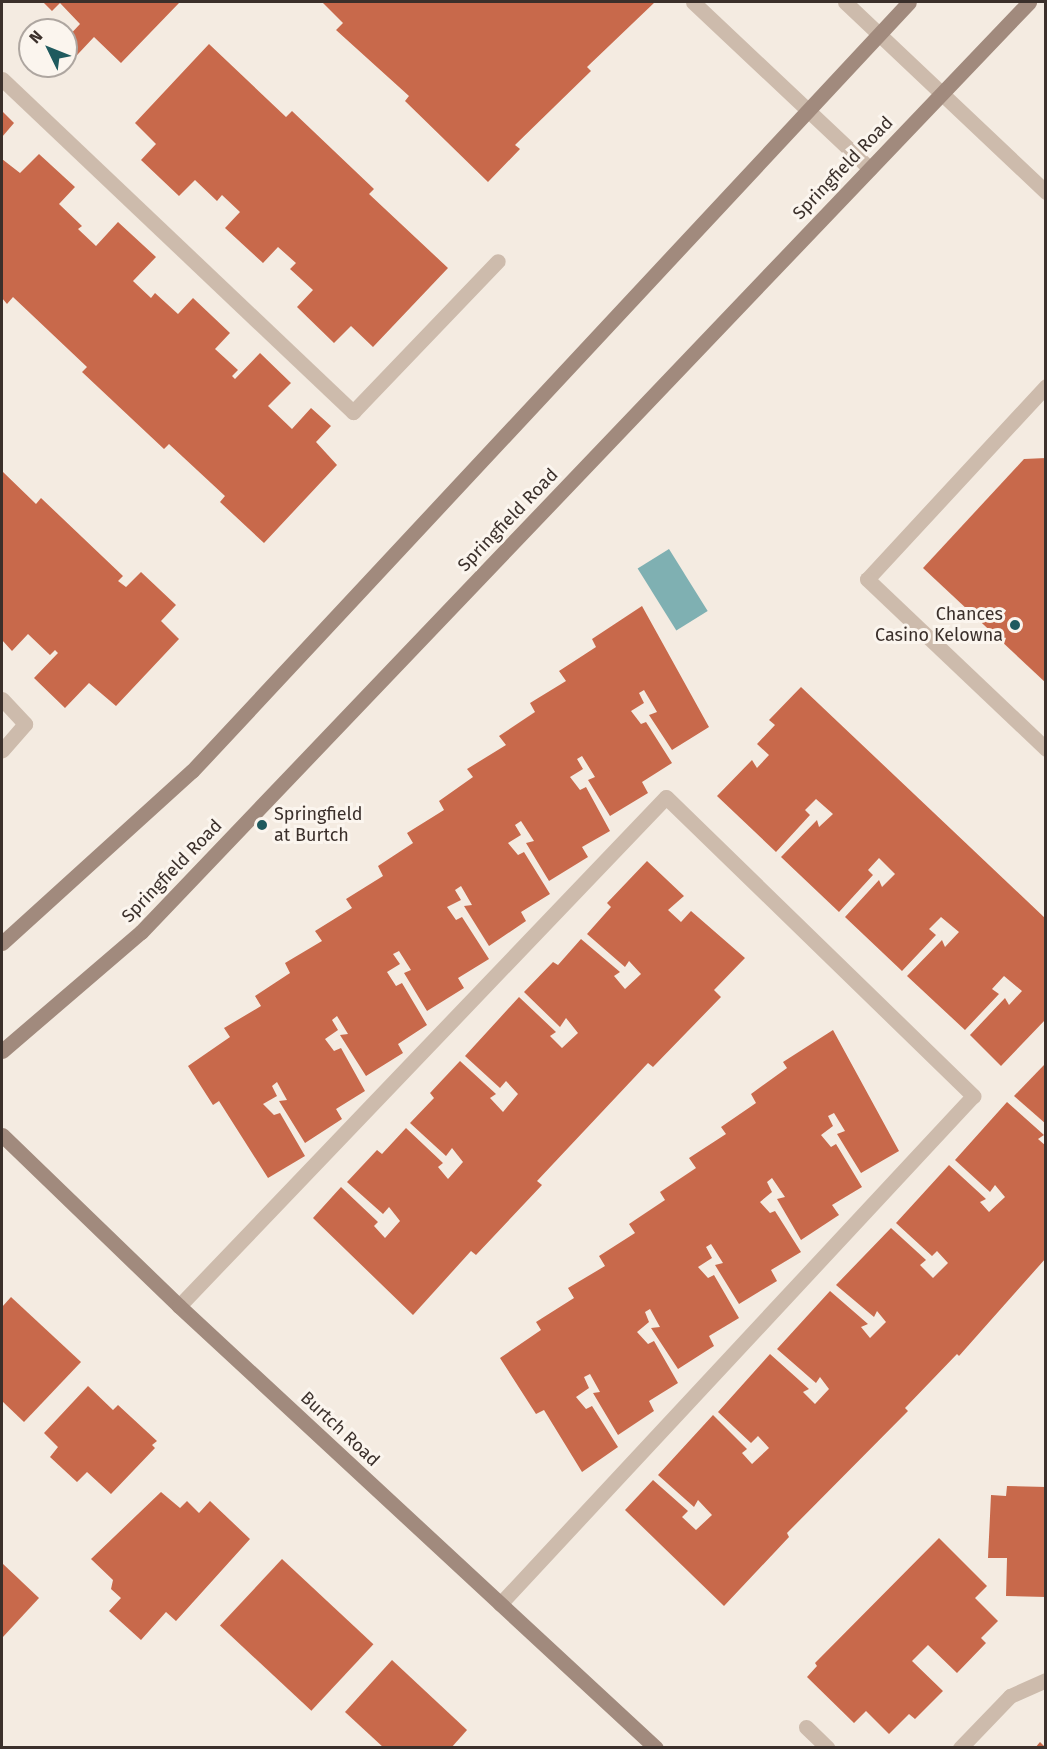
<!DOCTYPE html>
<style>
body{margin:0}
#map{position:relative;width:1047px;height:1749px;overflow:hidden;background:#f4ebe1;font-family:"Fira Sans",sans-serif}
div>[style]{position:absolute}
.water>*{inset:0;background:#7fb0b2;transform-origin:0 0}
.building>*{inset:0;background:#c8694b;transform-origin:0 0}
.service>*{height:15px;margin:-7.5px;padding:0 7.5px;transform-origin:7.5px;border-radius:7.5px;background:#cdbbac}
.secondary>*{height:15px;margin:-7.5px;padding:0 7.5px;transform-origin:7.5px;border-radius:7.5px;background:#a18a7d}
.dots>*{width:16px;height:16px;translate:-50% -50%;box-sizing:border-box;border:3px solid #fbf5ee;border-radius:50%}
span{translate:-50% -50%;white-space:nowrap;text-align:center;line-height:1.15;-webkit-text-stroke:6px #fbf5ee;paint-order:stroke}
.street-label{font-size:18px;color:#3b302b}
.poi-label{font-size:18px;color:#3b302b}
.right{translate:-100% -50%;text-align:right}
.left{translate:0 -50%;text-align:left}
.frame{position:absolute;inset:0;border:3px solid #3b302b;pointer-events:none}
.north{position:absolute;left:18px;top:18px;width:60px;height:60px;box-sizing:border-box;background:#fbf5ee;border:2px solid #aea6a0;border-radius:50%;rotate:313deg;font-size:16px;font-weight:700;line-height:24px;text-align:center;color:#3b302b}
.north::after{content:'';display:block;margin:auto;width:21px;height:27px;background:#1f5a5e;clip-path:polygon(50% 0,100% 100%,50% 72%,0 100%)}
</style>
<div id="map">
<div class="water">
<i style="left:669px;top:549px;width:73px;height:37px;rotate:58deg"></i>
</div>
<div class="building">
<i style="clip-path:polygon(43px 2px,177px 2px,179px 3px,121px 63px,94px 37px,63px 70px,58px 66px,66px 66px,66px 39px,80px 24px,60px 3px,52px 11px)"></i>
<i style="clip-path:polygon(322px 2px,655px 2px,587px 67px,591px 71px,515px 145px,520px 149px,488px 182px,405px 101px,409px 96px,336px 30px,343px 23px)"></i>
<i style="clip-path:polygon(209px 44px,286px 117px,292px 111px,374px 189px,369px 194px,448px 268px,373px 347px,351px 326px,334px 343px,297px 307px,313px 290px,290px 269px,296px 263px,278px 247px,263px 263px,225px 228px,240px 212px,222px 195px,217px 201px,195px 180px,179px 196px,141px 160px,156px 144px,135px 123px)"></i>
<i style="clip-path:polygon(2px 111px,14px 123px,2px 137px)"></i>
<i style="clip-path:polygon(39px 154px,75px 187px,59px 204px,82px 226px,78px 229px,96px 246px,118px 222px,156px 257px,133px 281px,151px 298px,155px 293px,178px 314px,193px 298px,230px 333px,215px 349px,238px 370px,232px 376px,235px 379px,260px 353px,291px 383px,268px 406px,292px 429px,311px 408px,331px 426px,316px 442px,337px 465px,264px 543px,220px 502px,225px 496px,169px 444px,164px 449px,82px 372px,87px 367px,13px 297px,7px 304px,2px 298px,2px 159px,20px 173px)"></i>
<i style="clip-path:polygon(1046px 458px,1046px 683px,923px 568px,1024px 459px)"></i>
<i style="clip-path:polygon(2px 471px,36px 504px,41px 498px,123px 576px,118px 581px,126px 587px,141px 572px,176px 605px,161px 621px,179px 639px,116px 706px,89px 683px,65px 708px,34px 678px,58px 653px,55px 650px,50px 655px,28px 634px,12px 651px,2px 640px)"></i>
<i style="clip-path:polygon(642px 606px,709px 727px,672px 750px,649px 715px,657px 712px,644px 690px,639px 693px,644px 703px,631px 711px,641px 724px,646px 722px,672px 763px,642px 782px,648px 793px,610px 816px,588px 780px,595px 777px,582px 756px,577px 759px,583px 769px,570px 777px,580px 790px,586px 787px,610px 831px,582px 847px,588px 857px,549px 881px,526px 843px,534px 841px,521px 821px,515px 825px,521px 835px,508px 843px,518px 855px,524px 852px,550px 894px,521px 912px,526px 921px,489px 946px,464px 906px,472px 905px,461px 886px,455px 890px,461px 900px,447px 907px,456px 920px,462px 917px,489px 959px,458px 978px,464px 988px,427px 1011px,404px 973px,411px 970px,399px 951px,393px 954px,400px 964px,387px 972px,396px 986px,402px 983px,427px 1025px,398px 1044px,403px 1053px,366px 1076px,340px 1035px,348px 1034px,337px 1016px,332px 1020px,338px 1030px,325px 1039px,334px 1051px,341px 1048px,365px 1091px,336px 1109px,342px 1119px,305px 1143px,279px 1101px,287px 1100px,277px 1082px,272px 1086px,277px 1096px,263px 1104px,274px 1115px,280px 1113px,305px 1156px,268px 1178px,219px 1101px,213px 1105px,188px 1066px,230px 1037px,224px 1028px,261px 1006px,255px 996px,290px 973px,285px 963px,322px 941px,315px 931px,352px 908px,346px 899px,383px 876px,378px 866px,413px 843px,407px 833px,444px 810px,439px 801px,473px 777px,467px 769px,506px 745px,499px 736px,535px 712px,530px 703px,566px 681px,559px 671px,596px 647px,592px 639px)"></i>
<i style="clip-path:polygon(801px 687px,1046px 919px,1046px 1019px,1001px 1066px,970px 1035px,1005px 998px,1009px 1005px,1022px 991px,1004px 976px,992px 989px,999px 994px,965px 1030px,907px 976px,942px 940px,945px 947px,959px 932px,941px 917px,929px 929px,936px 935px,902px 971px,845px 917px,879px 880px,882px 887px,895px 874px,879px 858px,868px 870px,873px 875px,839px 912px,781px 857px,817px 820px,819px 827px,833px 814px,816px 799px,805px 810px,810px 815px,776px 852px,717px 796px,752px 760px,757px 768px,769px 755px,757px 744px,775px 725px,769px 720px)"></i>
<i style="clip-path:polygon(647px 861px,684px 896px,668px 910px,681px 922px,691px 911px,745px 958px,714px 990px,721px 997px,653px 1067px,648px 1063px,537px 1181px,542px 1185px,476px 1255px,471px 1251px,413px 1315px,313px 1218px,341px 1187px,378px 1222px,374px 1226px,385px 1238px,400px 1221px,389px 1207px,383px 1214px,347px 1182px,377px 1150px,382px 1154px,406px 1128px,443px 1163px,438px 1167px,448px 1179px,463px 1162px,452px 1148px,446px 1156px,410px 1123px,434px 1098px,430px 1093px,460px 1061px,496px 1094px,490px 1098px,503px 1112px,518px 1094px,506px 1081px,500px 1088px,465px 1056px,519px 997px,556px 1032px,550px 1036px,562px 1048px,578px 1033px,566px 1018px,560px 1027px,524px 992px,553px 962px,558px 965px,581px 939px,620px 972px,614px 976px,625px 989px,641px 974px,629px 961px,625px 967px,587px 934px,611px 907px,607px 903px)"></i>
<i style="clip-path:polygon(833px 1030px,899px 1151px,861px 1173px,837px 1134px,845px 1131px,834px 1113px,828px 1116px,833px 1126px,821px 1135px,831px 1147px,836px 1144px,862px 1187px,832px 1205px,839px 1215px,801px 1240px,777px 1199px,785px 1197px,772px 1178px,767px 1182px,772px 1192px,760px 1202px,770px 1213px,775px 1211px,801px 1252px,771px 1270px,777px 1281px,739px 1304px,715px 1265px,723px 1263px,711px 1244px,706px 1247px,712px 1258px,698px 1267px,708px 1278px,714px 1275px,739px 1318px,709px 1336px,714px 1346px,678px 1369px,651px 1328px,660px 1327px,650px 1309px,645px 1312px,649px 1322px,637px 1332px,648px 1344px,654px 1341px,678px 1383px,649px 1401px,654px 1411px,618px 1435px,593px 1393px,600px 1392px,590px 1374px,584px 1377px,589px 1388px,576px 1397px,586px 1409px,592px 1406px,618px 1447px,582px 1472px,544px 1410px,536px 1414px,500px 1358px,541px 1330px,536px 1322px,574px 1298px,568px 1288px,605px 1266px,599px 1256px,635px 1233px,629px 1224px,665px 1200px,660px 1192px,696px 1168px,689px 1158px,726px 1134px,721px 1127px,756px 1103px,751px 1094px,787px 1068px,783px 1062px)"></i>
<i style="clip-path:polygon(1044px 1065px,1046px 1066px,1046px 1124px,1014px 1096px)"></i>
<i style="clip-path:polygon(1007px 1102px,1044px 1135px,1038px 1139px,1046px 1146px,1046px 1258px,959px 1356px,957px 1354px,905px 1408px,908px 1411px,787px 1533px,789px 1537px,724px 1606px,625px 1510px,653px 1480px,688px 1511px,682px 1517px,696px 1530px,712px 1515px,698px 1500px,694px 1507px,658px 1475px,713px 1415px,747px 1449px,742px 1453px,752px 1464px,769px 1448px,758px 1436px,751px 1443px,718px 1412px,770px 1354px,809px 1389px,803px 1392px,815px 1404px,829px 1389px,820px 1377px,816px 1383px,777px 1349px,830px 1291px,868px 1324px,861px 1327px,870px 1338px,886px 1322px,877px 1311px,874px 1317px,836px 1285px,891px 1228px,926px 1260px,920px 1265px,933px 1278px,948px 1263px,937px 1251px,932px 1256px,896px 1223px,949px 1165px,986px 1199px,980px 1202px,989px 1212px,1005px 1197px,995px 1185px,990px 1192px,955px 1160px)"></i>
<i style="clip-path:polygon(11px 1297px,81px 1362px,24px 1422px,2px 1401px,2px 1307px)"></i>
<i style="clip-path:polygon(88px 1386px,113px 1410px,118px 1405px,157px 1441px,152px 1445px,155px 1448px,111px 1494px,87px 1472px,77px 1482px,50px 1457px,58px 1447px,44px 1433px)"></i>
<i style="clip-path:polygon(1007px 1486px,1046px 1487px,1046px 1597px,1006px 1596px,1007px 1558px,988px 1558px,991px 1495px,1006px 1496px)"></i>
<i style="clip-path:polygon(161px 1492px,180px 1508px,187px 1501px,199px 1513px,210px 1501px,250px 1539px,176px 1621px,166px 1612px,141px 1640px,109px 1611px,121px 1598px,111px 1589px,113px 1580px,91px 1559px)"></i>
<i style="clip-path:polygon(939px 1538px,987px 1586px,975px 1598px,998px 1621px,981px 1638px,986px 1643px,957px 1673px,928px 1645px,912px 1661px,943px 1691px,915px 1719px,909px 1714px,889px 1734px,866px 1711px,854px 1723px,807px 1677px,817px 1666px,815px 1663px)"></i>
<i style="left:282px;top:1559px;width:125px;height:91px;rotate:43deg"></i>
<i style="clip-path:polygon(2px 1563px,39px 1598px,2px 1638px)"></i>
<i style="clip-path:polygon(392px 1660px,467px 1730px,451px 1748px,384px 1748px,345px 1712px)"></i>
<i style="clip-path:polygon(1040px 1742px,1046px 1748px,1035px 1748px)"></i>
</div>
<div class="service">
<i style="left:693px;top:2px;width:243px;rotate:43.3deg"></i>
<i style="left:845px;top:2px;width:277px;rotate:43.4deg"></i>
<i style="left:2px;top:79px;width:484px;rotate:43.5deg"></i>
<i style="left:353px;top:412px;width:209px;rotate:-46.2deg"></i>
<i style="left:1046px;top:386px;width:263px;rotate:132.8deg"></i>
<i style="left:867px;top:579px;width:247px;rotate:43.5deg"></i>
<i style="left:2px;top:699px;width:34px;rotate:47deg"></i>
<i style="left:25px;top:724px;width:35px;rotate:131deg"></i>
<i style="left:179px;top:1306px;width:704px;rotate:-46.27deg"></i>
<i style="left:666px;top:797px;width:429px;rotate:44.2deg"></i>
<i style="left:973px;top:1096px;width:694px;rotate:132.96deg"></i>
<i style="left:806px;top:1727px;width:30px;rotate:44deg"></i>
<i style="left:960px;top:1748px;width:72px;rotate:-46.1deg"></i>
<i style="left:1010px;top:1696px;width:39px;rotate:-24deg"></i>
</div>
<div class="secondary">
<i style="left:2px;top:943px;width:256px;rotate:-42.2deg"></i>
<i style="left:192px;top:771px;width:1051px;rotate:-47deg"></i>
<i style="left:2px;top:1051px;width:183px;rotate:-40.6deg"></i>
<i style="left:141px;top:932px;width:1286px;rotate:-46.32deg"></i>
<i style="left:2px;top:1135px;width:246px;rotate:44deg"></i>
<i style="left:179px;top:1306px;width:650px;rotate:42.82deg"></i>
</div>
<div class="dots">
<i style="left:1015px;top:625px;background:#1f5a5e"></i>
<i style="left:262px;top:825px;background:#1f5a5e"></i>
</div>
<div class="street-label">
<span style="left:843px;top:168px;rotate:-46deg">Springfield Road</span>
<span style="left:508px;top:520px;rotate:-46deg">Springfield Road</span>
<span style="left:172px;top:871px;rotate:-46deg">Springfield Road</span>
<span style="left:340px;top:1429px;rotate:43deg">Burtch Road</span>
</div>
<div class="poi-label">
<span class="right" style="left:1003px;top:625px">Chances<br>Casino Kelowna</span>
<span class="left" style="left:274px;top:825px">Springfield<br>at Burtch</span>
</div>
<div class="frame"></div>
<div class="north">N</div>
</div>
